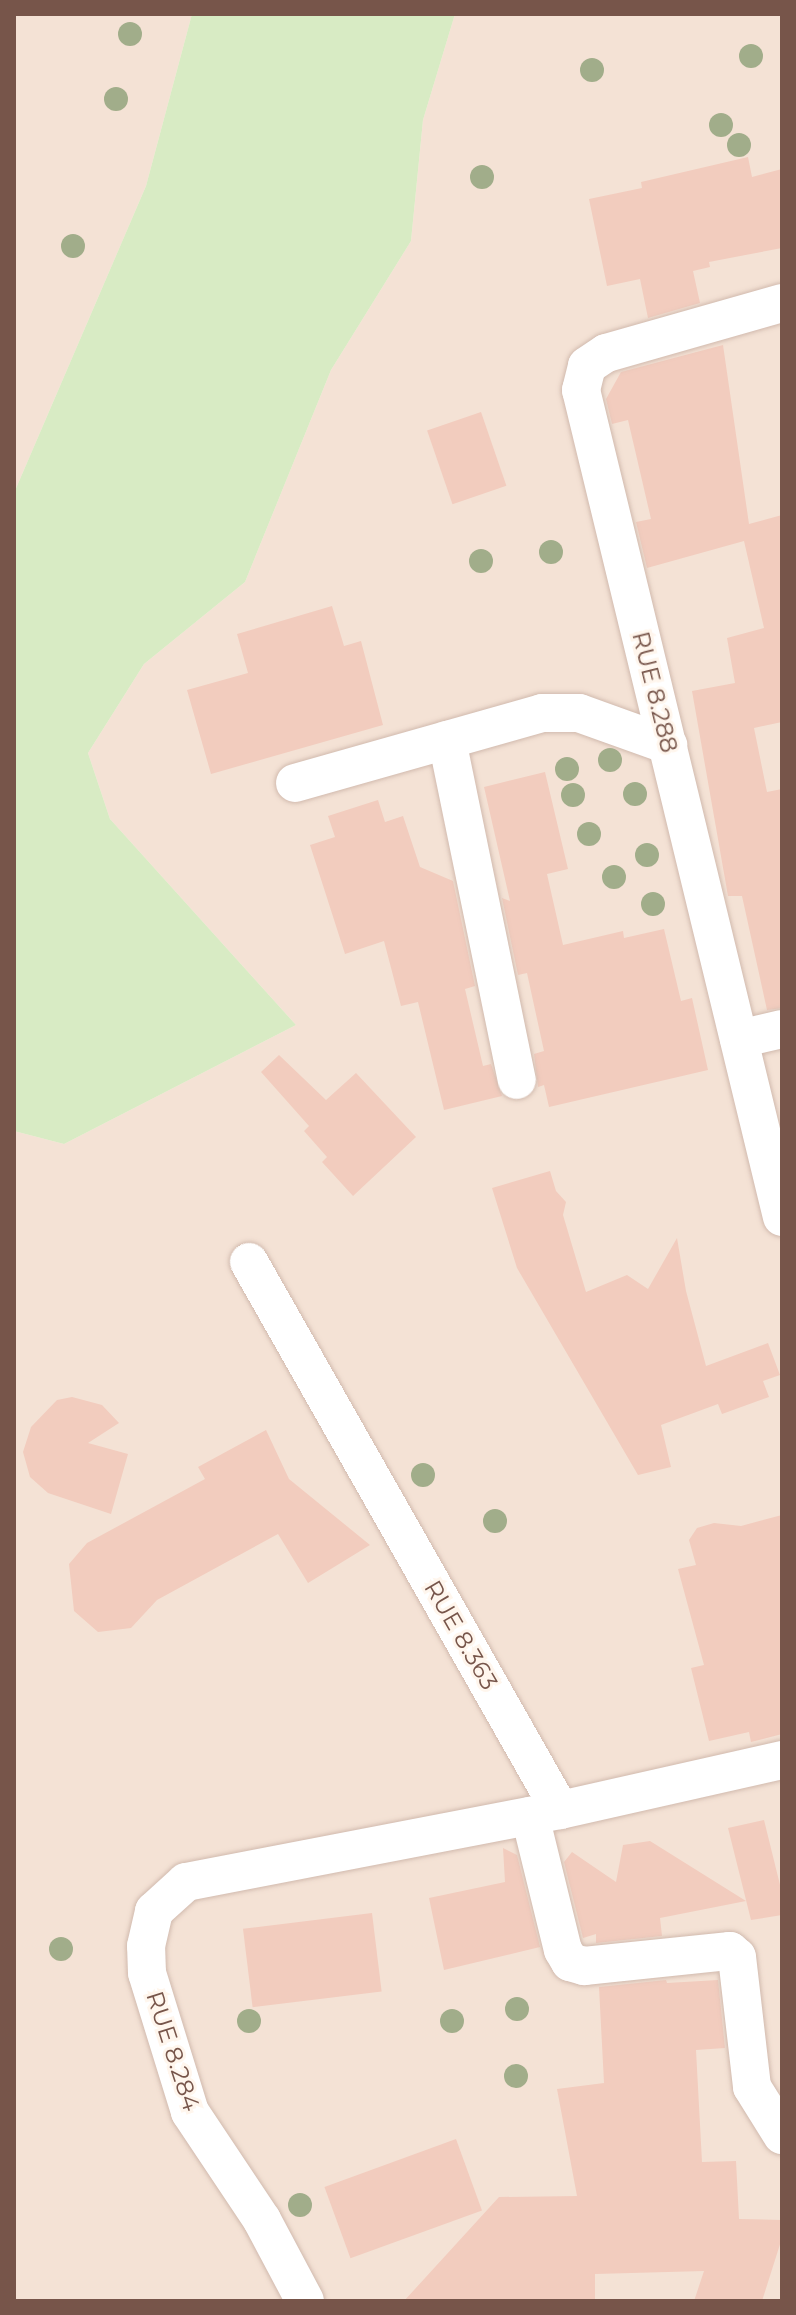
<!DOCTYPE html>
<style>
body{margin:0}
#map{position:relative;width:796px;height:2315px;overflow:hidden;background:#fdf1e6;font-family:Montserrat,sans-serif}
div>[style]{position:absolute}
.residential>*{inset:0;background:#f4e2d5}
.green>*{inset:0;background:#d8ebc4}
.building>*{inset:0;background:#f2ccbe;transform-origin:0 0}
.roads{filter:drop-shadow(0 0 2px #d1baae) drop-shadow(0 0 2px #d1baae)}
.street>*{height:38px;margin:-19px;padding:0 19px;transform-origin:19px;border-radius:19px;background:#fff}
.trees>*{width:24px;height:24px;margin:-12px;border-radius:50%;background:#a1ad8a}
span{translate:-50% -50%;white-space:nowrap;text-align:center;line-height:1.15;-webkit-text-stroke:6px #fff6ed;paint-order:stroke}
.street-label{font-size:24px;color:#77554a}
.frame{position:absolute;inset:0;border:16px solid #77554a;pointer-events:none}
</style>
<div id="map">
<div class="residential">
<i style="clip-path:polygon(14px 14px,192px 14px,146px 186px,14px 493px)"></i>
<i style="clip-path:polygon(455px 14px,782px 14px,782px 2301px,14px 2301px,14px 1131px,64px 1144px,296px 1025px,110px 819px,88px 753px,144px 664px,245px 582px,331px 370px,411px 241px,423px 120px)"></i>
</div>
<div class="green">
<i style="clip-path:polygon(192px 14px,455px 14px,423px 120px,411px 241px,331px 370px,245px 582px,144px 664px,88px 753px,110px 819px,296px 1025px,64px 1144px,14px 1131px,14px 493px,146px 186px)"></i>
</div>
<div class="building">
<i style="clip-path:polygon(748px 157px,752px 177px,782px 169px,782px 248px,709px 262px,710px 267px,693px 271px,700px 303px,648px 318px,640px 279px,607px 286px,589px 199px,642px 188px,641px 182px)"></i>
<i style="clip-path:polygon(723px 345px,749px 524px,782px 515px,782px 722px,754px 728px,767px 792px,782px 789px,782px 1008px,767px 1010px,742px 896px,728px 896px,692px 691px,735px 683px,727px 638px,764px 628px,744px 541px,647px 568px,636px 522px,651px 519px,628px 420px,612px 424px,606px 399px,621px 372px)"></i>
<i style="left:481px;top:412px;width:78px;height:57px;rotate:71deg"></i>
<i style="clip-path:polygon(332px 606px,344px 646px,361px 641px,383px 725px,211px 774px,187px 690px,248px 673px,237px 634px)"></i>
<i style="clip-path:polygon(545px 772px,568px 869px,547px 874px,563px 945px,623px 931px,624px 938px,664px 929px,681px 1001px,692px 998px,708px 1070px,549px 1107px,544px 1085px,538px 1087px,534px 1054px,544px 1051px,527px 973px,518px 975px,502px 898px,510px 901px,484px 787px)"></i>
<i style="clip-path:polygon(378px 800px,385px 822px,403px 816px,420px 867px,453px 881px,475px 986px,465px 989px,483px 1066px,491px 1064px,502px 1096px,444px 1110px,418px 1002px,401px 1006px,384px 941px,345px 954px,310px 845px,335px 837px,328px 816px)"></i>
<i style="clip-path:polygon(279px 1055px,326px 1100px,356px 1073px,416px 1137px,353px 1196px,322px 1162px,327px 1157px,304px 1131px,309px 1126px,261px 1072px)"></i>
<i style="clip-path:polygon(550px 1171px,556px 1191px,566px 1202px,563px 1215px,586px 1292px,627px 1275px,648px 1289px,677px 1238px,686px 1291px,706px 1366px,768px 1343px,780px 1375px,763px 1381px,769px 1397px,722px 1414px,718px 1404px,661px 1425px,671px 1467px,638px 1475px,517px 1268px,492px 1188px)"></i>
<i style="clip-path:polygon(72px 1397px,102px 1405px,119px 1423px,88px 1443px,128px 1454px,111px 1514px,48px 1493px,30px 1477px,23px 1452px,31px 1427px,57px 1400px)"></i>
<i style="clip-path:polygon(266px 1430px,289px 1479px,370px 1545px,308px 1583px,278px 1534px,157px 1600px,131px 1628px,98px 1632px,74px 1611px,69px 1564px,87px 1543px,205px 1479px,198px 1467px)"></i>
<i style="clip-path:polygon(782px 1515px,782px 1734px,751px 1742px,749px 1732px,709px 1741px,691px 1668px,704px 1665px,678px 1569px,696px 1565px,689px 1540px,697px 1528px,714px 1523px,741px 1526px)"></i>
<i style="clip-path:polygon(764px 1820px,782px 1893px,782px 1915px,751px 1920px,728px 1828px)"></i>
<i style="clip-path:polygon(650px 1841px,746px 1901px,660px 1918px,662px 1936px,596px 1943px,596px 1934px,583px 1938px,564px 1862px,572px 1852px,616px 1882px,623px 1845px)"></i>
<i style="clip-path:polygon(503px 1848px,517px 1855px,540px 1947px,444px 1970px,429px 1898px,505px 1882px)"></i>
<i style="left:372px;top:1913px;width:79px;height:130px;rotate:83deg"></i>
<i style="clip-path:polygon(666px 1980px,667px 1983px,718px 1980px,725px 2048px,696px 2050px,702px 2162px,736px 2161px,739px 2219px,782px 2220px,782px 2238px,762px 2301px,694px 2301px,704px 2271px,595px 2274px,595px 2301px,404px 2301px,499px 2197px,577px 2196px,557px 2089px,604px 2083px,599px 1987px)"></i>
<i style="left:456px;top:2139px;width:76px;height:140px;rotate:70deg"></i>
</div>
<div class="roads">
<div class="street">
<i style="left:782px;top:303px;width:183px;rotate:164.1deg"></i>
<i style="left:606px;top:353px;width:23px;rotate:146deg"></i>
<i style="left:587px;top:366px;width:25px;rotate:104deg"></i>
<i style="left:581px;top:390px;width:851px;rotate:76.34deg"></i>
<i style="left:447px;top:740px;width:347px;rotate:78.4deg"></i>
<i style="left:295px;top:783px;width:257px;rotate:-15.8deg"></i>
<i style="left:542px;top:713px;width:37px"></i>
<i style="left:579px;top:713px;width:95px;rotate:19.8deg"></i>
<i style="left:739px;top:1039px;width:44px;rotate:-13.1deg"></i>
<i style="left:249px;top:1262px;width:630px;rotate:60.42deg"></i>
<i style="left:560px;top:1810px;width:228px;rotate:-12.7deg"></i>
<i style="left:530px;top:1816px;width:138px;rotate:76.2deg"></i>
<i style="left:563px;top:1950px;width:14px;rotate:60deg"></i>
<i style="left:570px;top:1962px;width:15px;rotate:16deg"></i>
<i style="left:584px;top:1966px;width:147px;rotate:-5.9deg"></i>
<i style="left:730px;top:1951px;width:9px;rotate:41deg"></i>
<i style="left:737px;top:1957px;width:131px;rotate:83.4deg"></i>
<i style="left:752px;top:2087px;width:57px;rotate:58deg"></i>
<i style="left:305px;top:2301px;width:92px;rotate:-118deg"></i>
<i style="left:262px;top:2220px;width:130px;rotate:-123.7deg"></i>
<i style="left:190px;top:2112px;width:145px;rotate:-107.2deg"></i>
<i style="left:147px;top:1973px;width:27px;rotate:-92deg"></i>
<i style="left:146px;top:1946px;width:36px;rotate:-77deg"></i>
<i style="left:154px;top:1911px;width:43px;rotate:-42.2deg"></i>
<i style="left:186px;top:1882px;width:381px;rotate:-10.9deg"></i>
</div>
</div>
<div class="trees">
<i style="left:130px;top:34px"></i>
<i style="left:751px;top:56px"></i>
<i style="left:592px;top:70px"></i>
<i style="left:116px;top:99px"></i>
<i style="left:721px;top:125px"></i>
<i style="left:739px;top:145px"></i>
<i style="left:482px;top:177px"></i>
<i style="left:73px;top:246px"></i>
<i style="left:551px;top:552px"></i>
<i style="left:481px;top:561px"></i>
<i style="left:610px;top:760px"></i>
<i style="left:567px;top:769px"></i>
<i style="left:635px;top:794px"></i>
<i style="left:573px;top:795px"></i>
<i style="left:589px;top:834px"></i>
<i style="left:647px;top:855px"></i>
<i style="left:614px;top:877px"></i>
<i style="left:653px;top:904px"></i>
<i style="left:423px;top:1475px"></i>
<i style="left:495px;top:1521px"></i>
<i style="left:61px;top:1949px"></i>
<i style="left:517px;top:2009px"></i>
<i style="left:249px;top:2021px"></i>
<i style="left:452px;top:2021px"></i>
<i style="left:516px;top:2076px"></i>
<i style="left:300px;top:2205px"></i>
</div>
<div class="street-label">
<span style="left:655px;top:692px;rotate:76deg">RUE 8.288</span>
<span style="left:461px;top:1635px;rotate:60deg">RUE 8.363</span>
<span style="left:173px;top:2051px;rotate:72deg">RUE 8.284</span>
</div>
<div class="frame"></div>
</div>
